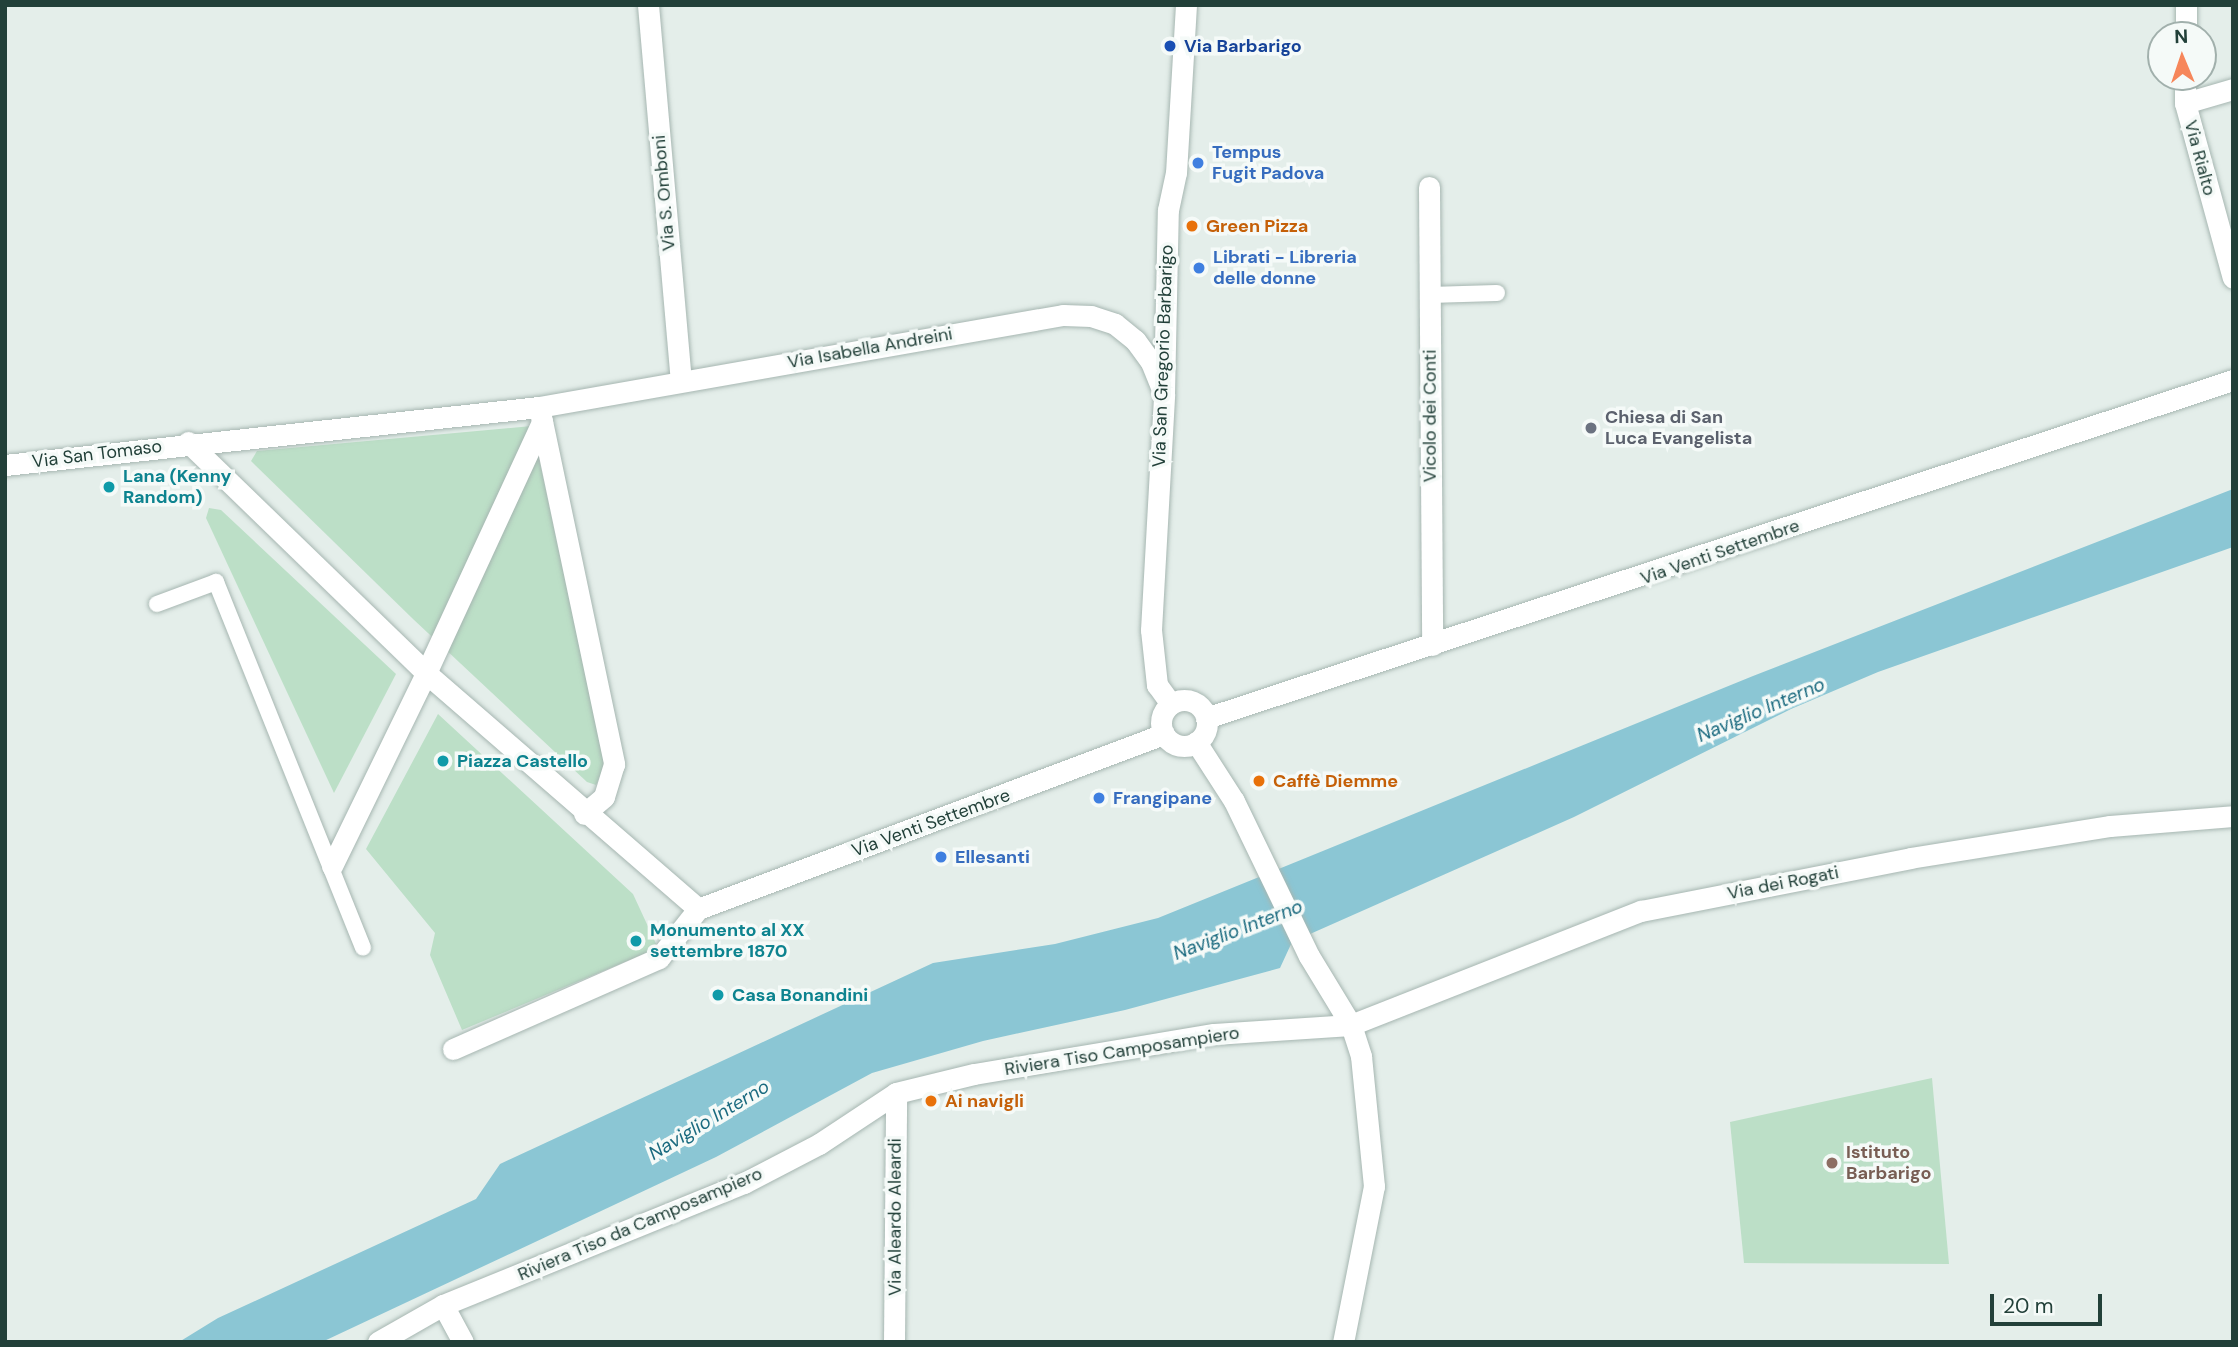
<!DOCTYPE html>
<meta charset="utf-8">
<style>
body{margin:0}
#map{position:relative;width:2238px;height:1347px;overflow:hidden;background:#e4eeea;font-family:"DM Sans",sans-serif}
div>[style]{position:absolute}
.green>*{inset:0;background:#bcdfc7}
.water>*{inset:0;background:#8bc6d4}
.roads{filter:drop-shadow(0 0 2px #a6b6b1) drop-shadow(0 0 2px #a6b6b1)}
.service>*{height:16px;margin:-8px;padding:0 8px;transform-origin:8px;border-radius:8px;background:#fff}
.pedestrian>*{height:21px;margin:-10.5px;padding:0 10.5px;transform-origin:10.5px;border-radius:10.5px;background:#fff}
.minor>*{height:21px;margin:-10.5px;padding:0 10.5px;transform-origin:10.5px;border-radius:10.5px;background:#fff}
.minor>.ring{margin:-10.5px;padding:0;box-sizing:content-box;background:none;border:21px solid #fff;border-radius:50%}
.dots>*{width:19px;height:19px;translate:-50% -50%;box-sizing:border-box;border:4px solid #f5faf8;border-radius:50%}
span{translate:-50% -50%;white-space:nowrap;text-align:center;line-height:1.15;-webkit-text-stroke:7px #f5faf8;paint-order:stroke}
.transit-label{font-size:18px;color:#164399;font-weight:700}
.left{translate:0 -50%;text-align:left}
.shop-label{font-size:18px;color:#366cbe;font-weight:700}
.street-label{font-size:18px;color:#224039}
.food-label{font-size:18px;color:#c56008;font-weight:700}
.worship-label{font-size:18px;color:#5b616d;font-weight:700}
.culture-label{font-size:18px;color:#0d838f;font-weight:700}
.education-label{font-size:18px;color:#785e54;font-weight:700}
.water-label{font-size:19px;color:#1a6a7f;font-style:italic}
.frame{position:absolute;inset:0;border:7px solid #224039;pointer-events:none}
.north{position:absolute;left:2147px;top:21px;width:70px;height:70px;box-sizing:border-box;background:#f5faf8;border:2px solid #a1b0ac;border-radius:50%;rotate:358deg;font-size:19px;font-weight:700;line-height:28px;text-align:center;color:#224039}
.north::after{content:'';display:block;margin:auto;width:24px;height:32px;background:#f6865a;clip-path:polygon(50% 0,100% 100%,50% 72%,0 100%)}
.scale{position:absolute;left:1990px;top:1294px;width:112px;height:32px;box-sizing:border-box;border:4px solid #224039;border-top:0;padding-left:9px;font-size:21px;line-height:24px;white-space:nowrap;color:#224039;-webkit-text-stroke:5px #f5faf8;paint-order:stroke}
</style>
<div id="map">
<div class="green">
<i style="clip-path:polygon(532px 426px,605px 766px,596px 785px,587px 782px,413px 619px,251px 461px,257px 451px)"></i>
<i style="clip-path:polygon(209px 508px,221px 510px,396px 674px,334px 793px,206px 518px)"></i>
<i style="clip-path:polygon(438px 714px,633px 894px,658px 948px,462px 1030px,430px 955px,435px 933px,366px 849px)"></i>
<i style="clip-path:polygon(1932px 1078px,1949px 1264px,1744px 1263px,1730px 1122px)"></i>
</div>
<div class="water">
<i style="clip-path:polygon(2233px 489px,2233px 547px,1878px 672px,1791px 709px,1574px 817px,1292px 942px,1280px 968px,1125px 1010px,983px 1041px,872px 1073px,716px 1157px,322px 1342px,179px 1342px,218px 1318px,476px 1199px,500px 1164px,933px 963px,1055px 944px,1158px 918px,1753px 676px)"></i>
</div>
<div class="roads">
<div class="service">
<i style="left:1429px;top:295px;width:68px;rotate:-1.7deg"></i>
<i style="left:157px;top:604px;width:63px;rotate:-20.4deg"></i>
<i style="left:216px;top:582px;width:394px;rotate:68.1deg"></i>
</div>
<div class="pedestrian">
<i style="left:426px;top:673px;width:277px;rotate:-65.2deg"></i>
</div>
<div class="minor">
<i style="left:648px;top:5px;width:377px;rotate:85deg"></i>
<i style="left:2186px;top:35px;width:30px;rotate:-90deg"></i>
<i style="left:2185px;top:77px;width:26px;rotate:90deg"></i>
<i style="left:2185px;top:103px;width:181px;rotate:74.7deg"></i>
<i style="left:2185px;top:103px;width:50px;rotate:-16.3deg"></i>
<i style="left:1429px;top:187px;width:458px;rotate:89.6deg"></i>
<i style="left:539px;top:407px;width:365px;rotate:78.1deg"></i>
<i style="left:614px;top:764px;width:34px;rotate:107deg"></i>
<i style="left:604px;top:797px;width:26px;rotate:140deg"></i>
<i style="left:188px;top:442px;width:332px;rotate:44.1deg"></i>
<i style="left:426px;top:673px;width:360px;rotate:40.9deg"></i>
<i style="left:5px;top:465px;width:537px;rotate:-6.2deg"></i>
<i style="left:539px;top:407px;width:532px;rotate:-9.96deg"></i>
<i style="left:1063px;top:315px;width:28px;rotate:2deg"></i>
<i style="left:1091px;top:316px;width:25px;rotate:18deg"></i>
<i style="left:1115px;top:324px;width:26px;rotate:39deg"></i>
<i style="left:1135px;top:340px;width:27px;rotate:54deg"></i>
<i style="left:1151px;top:362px;width:35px;rotate:68deg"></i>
<i class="ring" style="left:1161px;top:700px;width:25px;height:25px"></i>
<i style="left:1171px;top:704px;width:24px;rotate:-126deg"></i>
<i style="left:1157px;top:685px;width:55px;rotate:-96.2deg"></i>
<i style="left:1151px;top:630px;width:236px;rotate:-86.8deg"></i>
<i style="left:1164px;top:394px;width:184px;rotate:-88.8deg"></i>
<i style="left:1168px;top:210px;width:38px;rotate:-78deg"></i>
<i style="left:1176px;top:173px;width:168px;rotate:-86.6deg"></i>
<i style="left:1206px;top:718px;width:1081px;rotate:-18.22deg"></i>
<i style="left:1196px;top:742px;width:70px;rotate:57.2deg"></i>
<i style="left:1234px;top:801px;width:172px;rotate:64.2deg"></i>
<i style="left:1309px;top:956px;width:81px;rotate:58.7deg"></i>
<i style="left:1351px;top:1025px;width:33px;rotate:72deg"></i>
<i style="left:1361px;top:1056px;width:131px;rotate:84.3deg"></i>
<i style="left:1374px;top:1186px;width:159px;rotate:101.2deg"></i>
<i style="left:332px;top:866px;width:215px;rotate:-64deg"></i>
<i style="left:698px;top:909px;width:498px;rotate:-20.6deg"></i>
<i style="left:453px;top:1049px;width:225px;rotate:-23.8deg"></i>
<i style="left:659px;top:958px;width:63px;rotate:-51.5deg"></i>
<i style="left:443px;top:1305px;width:42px;rotate:61.6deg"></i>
<i style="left:378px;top:1342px;width:75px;rotate:-29.6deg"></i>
<i style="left:443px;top:1305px;width:325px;rotate:-22.1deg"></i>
<i style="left:744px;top:1183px;width:85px;rotate:-27.5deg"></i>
<i style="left:819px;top:1144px;width:92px;rotate:-33.5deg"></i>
<i style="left:896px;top:1093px;width:80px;rotate:-13.7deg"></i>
<i style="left:974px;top:1074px;width:243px;rotate:-9.5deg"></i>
<i style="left:1214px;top:1034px;width:137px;rotate:-3.8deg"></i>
<i style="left:1351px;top:1025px;width:312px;rotate:-21.5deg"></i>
<i style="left:1641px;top:911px;width:274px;rotate:-11.1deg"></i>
<i style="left:1910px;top:858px;width:203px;rotate:-9.1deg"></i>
<i style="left:2110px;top:826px;width:123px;rotate:-4.6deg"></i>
<i style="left:894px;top:1342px;width:249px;rotate:-89.5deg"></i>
</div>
</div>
<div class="dots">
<i style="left:1170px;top:46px;background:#1a4fb4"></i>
<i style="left:1198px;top:163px;background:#3f7fe0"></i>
<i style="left:1192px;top:226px;background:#e8710a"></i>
<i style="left:1199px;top:268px;background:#3f7fe0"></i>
<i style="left:1591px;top:428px;background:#6b7280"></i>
<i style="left:109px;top:487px;background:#0f9aa8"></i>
<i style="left:443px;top:761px;background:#0f9aa8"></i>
<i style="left:1259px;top:781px;background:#e8710a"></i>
<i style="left:1099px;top:798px;background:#3f7fe0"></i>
<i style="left:941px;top:857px;background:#3f7fe0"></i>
<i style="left:636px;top:941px;background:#0f9aa8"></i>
<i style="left:718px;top:995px;background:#0f9aa8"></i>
<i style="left:931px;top:1101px;background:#e8710a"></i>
<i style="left:1832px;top:1163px;background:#8d6e63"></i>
</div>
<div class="transit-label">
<span class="left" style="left:1184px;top:46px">Via Barbarigo</span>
</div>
<div class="shop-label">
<span class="left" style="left:1212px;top:163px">Tempus<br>Fugit Padova</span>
<span class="left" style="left:1213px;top:268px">Librati - Libreria<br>delle donne</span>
<span class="left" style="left:1113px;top:798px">Frangipane</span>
<span class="left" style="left:955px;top:857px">Ellesanti</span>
</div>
<div class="street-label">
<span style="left:2200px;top:158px;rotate:75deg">Via Rialto</span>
<span style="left:664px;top:193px;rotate:-95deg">Via S. Omboni</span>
<span style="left:870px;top:348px;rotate:-10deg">Via Isabella Andreini</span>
<span style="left:1163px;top:356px;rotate:-88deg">Via San Gregorio Barbarigo</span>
<span style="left:1430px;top:416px;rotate:-90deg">Vicolo dei Conti</span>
<span style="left:97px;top:454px;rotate:-7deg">Via San Tomaso</span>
<span style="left:1720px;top:552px;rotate:-19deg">Via Venti Settembre</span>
<span style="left:931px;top:823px;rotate:-20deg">Via Venti Settembre</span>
<span style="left:1783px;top:883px;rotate:-11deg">Via dei Rogati</span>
<span style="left:1122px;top:1051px;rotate:-9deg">Riviera Tiso Camposampiero</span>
<span style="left:895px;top:1217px;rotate:-90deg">Via Aleardo Aleardi</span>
<span style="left:640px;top:1224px;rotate:-23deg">Riviera Tiso da Camposampiero</span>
</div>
<div class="food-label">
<span class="left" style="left:1206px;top:226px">Green Pizza</span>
<span class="left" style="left:1273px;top:781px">Caffè Diemme</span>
<span class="left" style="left:945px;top:1101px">Ai navigli</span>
</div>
<div class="worship-label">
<span class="left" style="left:1605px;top:428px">Chiesa di San<br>Luca Evangelista</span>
</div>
<div class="culture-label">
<span class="left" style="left:123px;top:487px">Lana (Kenny<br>Random)</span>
<span class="left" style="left:457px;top:761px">Piazza Castello</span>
<span class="left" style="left:650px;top:941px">Monumento al XX<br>settembre 1870</span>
<span class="left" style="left:732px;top:995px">Casa Bonandini</span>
</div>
<div class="education-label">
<span class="left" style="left:1846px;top:1163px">Istituto<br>Barbarigo</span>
</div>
<div class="water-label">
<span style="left:1761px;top:710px;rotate:-23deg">Naviglio Interno</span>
<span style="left:1238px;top:930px;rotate:-21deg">Naviglio Interno</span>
<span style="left:709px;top:1120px;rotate:-31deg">Naviglio Interno</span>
</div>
<div class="frame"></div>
<div class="north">N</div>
<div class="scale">20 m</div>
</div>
